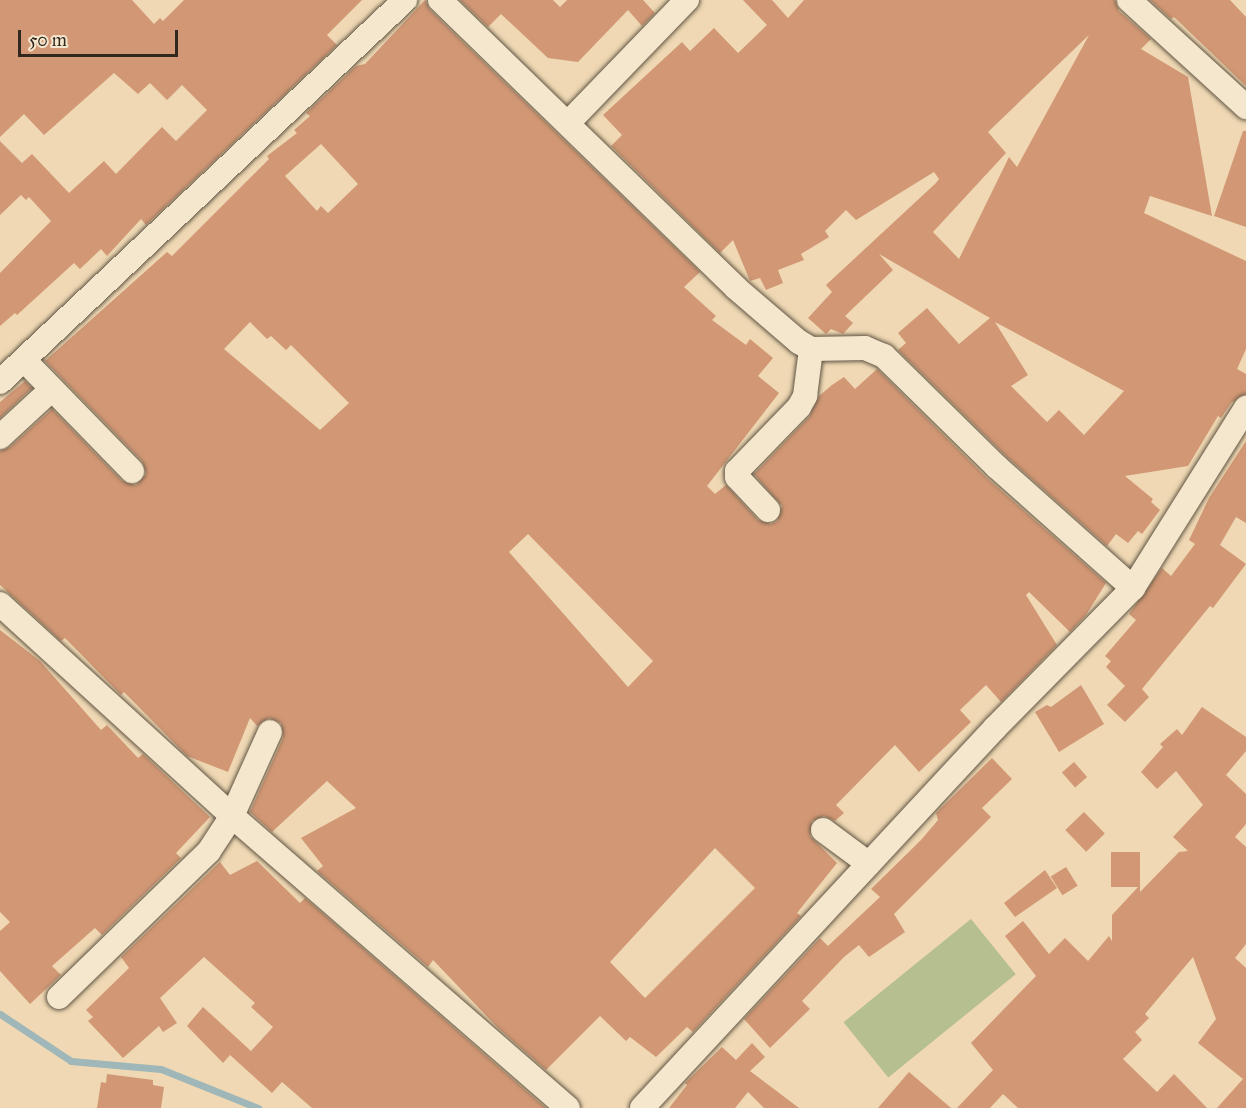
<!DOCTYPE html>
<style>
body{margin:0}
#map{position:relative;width:1246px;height:1108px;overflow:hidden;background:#efd8b3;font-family:"IM FELL Great Primer",serif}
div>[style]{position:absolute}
.green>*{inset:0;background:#b6bf8e;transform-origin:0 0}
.stream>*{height:7px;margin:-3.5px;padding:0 3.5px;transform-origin:3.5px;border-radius:3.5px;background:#9fb7b8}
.building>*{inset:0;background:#d29875;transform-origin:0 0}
.roads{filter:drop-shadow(0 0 2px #605544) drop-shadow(0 0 2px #605544)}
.minor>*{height:24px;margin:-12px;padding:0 12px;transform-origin:12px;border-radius:12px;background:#f5e6ce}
span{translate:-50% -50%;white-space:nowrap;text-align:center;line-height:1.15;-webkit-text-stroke:6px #f5e6ce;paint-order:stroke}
.scale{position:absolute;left:18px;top:30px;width:160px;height:27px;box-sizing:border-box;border:3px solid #31291f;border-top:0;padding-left:8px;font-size:18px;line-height:21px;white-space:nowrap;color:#31291f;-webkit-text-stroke:4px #f5e6ce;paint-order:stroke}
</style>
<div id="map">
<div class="green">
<i style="left:971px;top:919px;width:71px;height:164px;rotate:51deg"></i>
</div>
<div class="stream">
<i style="left:0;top:1014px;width:85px;rotate:33.5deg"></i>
<i style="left:71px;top:1061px;width:90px;rotate:5.1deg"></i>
<i style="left:161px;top:1069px;width:105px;rotate:21.9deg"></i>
</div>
<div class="building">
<i style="clip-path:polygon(0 0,132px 0,154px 24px,160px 18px,163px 21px,184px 0,362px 0,327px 35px,337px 45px,146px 225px,141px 219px,107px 256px,101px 249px,80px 269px,74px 263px,17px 315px,15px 313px,0 326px,0 273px,51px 221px,29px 197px,26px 200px,21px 195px,0 215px,0 141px,22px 163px,32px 154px,69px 193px,104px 161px,116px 174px,162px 127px,176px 141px,207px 110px,182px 85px,167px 100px,150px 83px,138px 94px,114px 73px,44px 135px,24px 114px,0 137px)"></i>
<i style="clip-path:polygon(evenodd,425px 0,430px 10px,700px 272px,684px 287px,716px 316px,712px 320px,746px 345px,750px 339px,773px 358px,758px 376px,779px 393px,707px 486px,715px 494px,726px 485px,758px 520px,771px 524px,777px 521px,782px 506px,754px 474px,809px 417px,819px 396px,832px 385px,844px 377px,855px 389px,877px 369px,987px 478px,1106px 583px,1086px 615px,1070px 632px,1029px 592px,1026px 595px,1057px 645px,1001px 702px,986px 685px,960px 710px,971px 722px,919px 772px,895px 745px,836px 805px,844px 813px,835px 821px,824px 816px,812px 821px,810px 836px,837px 863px,797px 913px,801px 916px,693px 1032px,687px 1027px,656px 1057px,630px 1037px,626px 1041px,600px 1016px,546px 1070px,498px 1028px,433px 960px,428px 967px,317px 871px,323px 866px,301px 838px,356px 808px,327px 781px,272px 832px,250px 812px,283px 738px,281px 723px,269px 718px,257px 726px,250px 718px,228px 772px,187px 756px,124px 692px,121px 695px,65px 638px,61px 641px,0 585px,0 451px,10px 447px,52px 409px,122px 481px,136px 485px,146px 474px,142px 461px,45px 361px,167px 252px,172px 256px,269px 159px,267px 156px,297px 133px,294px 130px,310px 116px,306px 113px,356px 66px,365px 64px,425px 0,321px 144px,358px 184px,328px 213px,321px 206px,317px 211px,285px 176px,321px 144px,425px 0,250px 322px,267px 339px,271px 336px,286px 350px,291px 345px,349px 403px,320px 430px,224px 349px,250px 322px,425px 0,528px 534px,653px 661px,628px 687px,509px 552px,528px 534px,425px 0,715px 848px,755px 888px,645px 998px,610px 962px,715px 848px)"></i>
<i style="clip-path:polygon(460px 0,553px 0,560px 7px,567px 0,643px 0,655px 13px,642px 26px,628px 10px,578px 62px,548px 58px,501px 14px,488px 27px)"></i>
<i style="clip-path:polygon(evenodd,743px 0,772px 0,788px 18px,804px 0,1115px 0,1119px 11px,1151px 39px,1141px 49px,1188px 77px,1212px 216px,1150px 196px,1144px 213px,1246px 261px,1246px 349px,1237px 369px,1246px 374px,1246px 394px,1231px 403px,1221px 418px,1218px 416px,1188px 466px,1125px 476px,1153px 499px,1151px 502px,1160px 510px,1142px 534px,1138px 531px,1128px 543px,1116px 534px,1107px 546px,1007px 457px,898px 350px,906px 343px,898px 333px,927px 308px,959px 344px,990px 318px,879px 254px,893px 270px,845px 316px,853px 323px,843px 334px,831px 329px,826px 334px,808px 318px,832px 292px,826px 285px,936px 183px,939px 179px,934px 172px,856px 220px,846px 210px,825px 231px,829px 237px,801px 254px,804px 260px,778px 270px,783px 283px,766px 290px,760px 278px,750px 281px,733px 240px,720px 253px,611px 146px,622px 135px,603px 115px,682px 42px,690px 51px,714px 28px,738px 53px,767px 25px,743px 0,1089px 35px,1017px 167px,1009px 157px,959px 259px,933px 232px,1006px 153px,988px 132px,1089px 35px,743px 0,995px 322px,1124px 391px,1084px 435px,1059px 410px,1047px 422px,1011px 386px,1028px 375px,995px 322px)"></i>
<i style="clip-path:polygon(1150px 0,1230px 0,1246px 17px,1246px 86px,1174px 17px,1171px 19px)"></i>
<i style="clip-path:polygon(1243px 131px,1246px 131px,1246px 227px,1214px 216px)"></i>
<i style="clip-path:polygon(25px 381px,32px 388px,0 418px,0 402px)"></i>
<i style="clip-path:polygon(1246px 441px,1246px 523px,1236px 517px,1220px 545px,1246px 564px,1213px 608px,1210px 606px,1142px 689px,1149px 697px,1125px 722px,1107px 705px,1125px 686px,1106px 667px,1111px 661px,1105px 656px,1136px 620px,1129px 614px,1162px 568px,1171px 576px,1195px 544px,1189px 540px,1209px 498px)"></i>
<i style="clip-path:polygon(0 630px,40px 661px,101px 730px,107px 725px,138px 758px,143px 754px,210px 817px,176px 853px,181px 858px,102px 935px,95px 928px,52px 966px,61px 975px,30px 1004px,0 971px,0 931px,10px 922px,0 912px)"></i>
<i style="clip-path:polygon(1081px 685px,1104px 724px,1059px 752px,1035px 712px,1047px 705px,1051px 707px)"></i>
<i style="clip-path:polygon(1202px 707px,1246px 737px,1246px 751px,1226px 775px,1246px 794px,1246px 824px,1235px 837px,1246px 847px,1246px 944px,1235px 958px,1246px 968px,1246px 1108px,1217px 1108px,1243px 1079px,1198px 1043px,1216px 1019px,1193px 957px,1145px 1014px,1149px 1018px,1135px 1032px,1142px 1040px,1123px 1059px,1157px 1092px,1174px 1074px,1207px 1108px,1018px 1108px,1003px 1094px,990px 1108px,957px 1108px,993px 1070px,971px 1043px,1036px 976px,1005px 936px,1023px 921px,1049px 954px,1065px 938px,1088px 961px,1109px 936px,1112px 941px,1112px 915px,1138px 887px,1111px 887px,1111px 852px,1140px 852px,1140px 892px,1179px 852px,1188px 851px,1173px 837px,1203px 805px,1176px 771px,1157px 789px,1141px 772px,1163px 747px,1160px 744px,1177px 729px,1182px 735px)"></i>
<i style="clip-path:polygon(992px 758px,1012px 779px,982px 808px,991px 817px,894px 914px,905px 932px,869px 957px,859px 945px,844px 957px,802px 1001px,810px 1009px,770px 1048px,744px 1019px,820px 938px,828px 946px,880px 897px,871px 889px,921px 840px,938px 820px,936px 813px)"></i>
<i style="left:1074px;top:762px;width:20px;height:16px;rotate:49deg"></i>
<i style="left:1084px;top:812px;width:30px;height:26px;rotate:46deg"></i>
<i style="clip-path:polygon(257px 861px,300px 903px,305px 898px,546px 1108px,312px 1108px,282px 1082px,272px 1093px,230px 1055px,223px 1063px,187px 1026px,203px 1007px,251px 1051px,273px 1027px,251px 1007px,255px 1003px,204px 957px,160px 998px,177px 1023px,163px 1032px,159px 1026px,123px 1058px,88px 1021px,93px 1017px,86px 1010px,129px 968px,121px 957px,220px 862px,230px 875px)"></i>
<i style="left:1066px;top:867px;width:22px;height:18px;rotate:58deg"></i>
<i style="clip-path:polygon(1045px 870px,1057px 888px,1015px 917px,1004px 903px)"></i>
<i style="clip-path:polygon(752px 1043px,765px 1057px,750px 1071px,799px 1108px,764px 1108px,748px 1092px,735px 1108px,669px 1108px,687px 1085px,685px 1083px,722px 1047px,736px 1060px)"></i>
<i style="clip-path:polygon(909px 1072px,951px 1108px,878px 1108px)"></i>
<i style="clip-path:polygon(107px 1074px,153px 1080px,153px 1085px,164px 1087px,161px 1108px,97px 1108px,101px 1082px,106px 1083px)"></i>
</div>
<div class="roads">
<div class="minor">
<i style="left:440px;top:0;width:413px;rotate:44.2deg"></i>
<i style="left:736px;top:288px;width:83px;rotate:40.6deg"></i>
<i style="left:799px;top:342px;width:14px;rotate:30deg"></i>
<i style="left:811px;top:349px;width:54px;rotate:-1.1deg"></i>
<i style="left:865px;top:348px;width:21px;rotate:23deg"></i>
<i style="left:884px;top:356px;width:158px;rotate:44.5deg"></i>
<i style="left:997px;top:467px;width:182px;rotate:41.7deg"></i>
<i style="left:1129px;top:0;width:159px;rotate:42.4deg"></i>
<i style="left:569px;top:122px;width:170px;rotate:-46deg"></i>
<i style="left:24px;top:360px;width:155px;rotate:45.8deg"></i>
<i style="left:0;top:382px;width:557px;rotate:-43.33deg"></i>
<i style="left:0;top:437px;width:69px;rotate:-42.7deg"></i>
<i style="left:768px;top:510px;width:45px;rotate:-133.2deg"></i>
<i style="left:737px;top:477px;width:6px;rotate:-90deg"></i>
<i style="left:737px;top:471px;width:89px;rotate:-45.9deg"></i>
<i style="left:799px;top:407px;width:13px;rotate:-61deg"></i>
<i style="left:805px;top:396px;width:47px;rotate:-82.7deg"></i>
<i style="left:0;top:604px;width:314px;rotate:42.4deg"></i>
<i style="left:232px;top:816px;width:445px;rotate:41deg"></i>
<i style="left:823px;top:830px;width:57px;rotate:36.5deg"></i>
<i style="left:59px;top:997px;width:209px;rotate:-44.2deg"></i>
<i style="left:209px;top:851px;width:42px;rotate:-56.7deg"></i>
<i style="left:232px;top:816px;width:92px;rotate:-65.7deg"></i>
<i style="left:642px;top:1108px;width:519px;rotate:-47.11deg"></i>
<i style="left:995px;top:728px;width:197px;rotate:-45.4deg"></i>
<i style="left:1133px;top:588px;width:213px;rotate:-57.9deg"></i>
</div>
</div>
<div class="scale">50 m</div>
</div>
